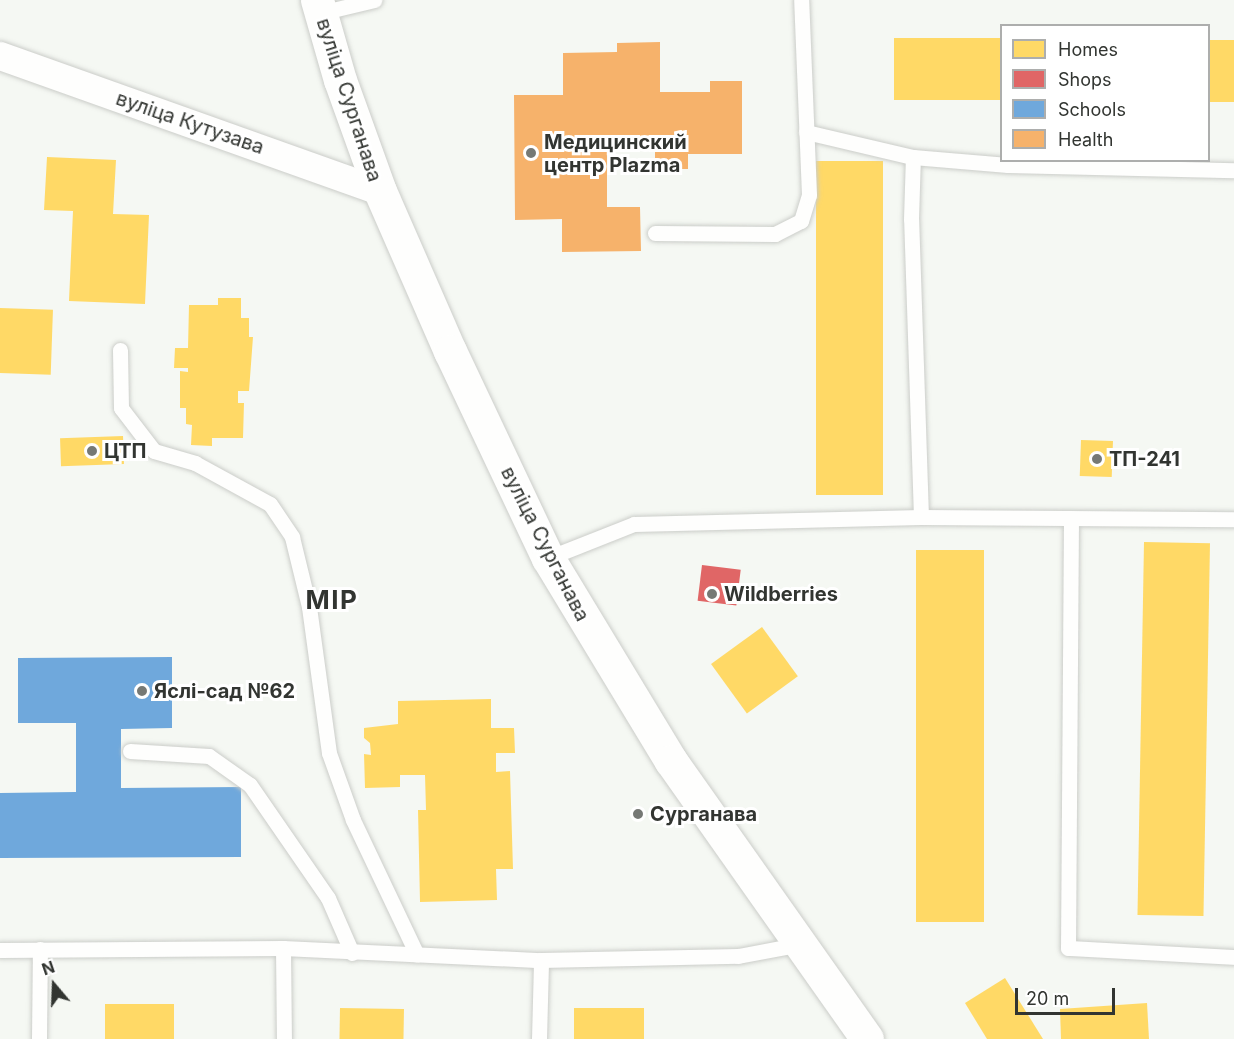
<!DOCTYPE html>
<meta charset="utf-8">
<style>
body{margin:0}
#map{position:relative;width:1234px;height:1039px;overflow:hidden;background:#f5f8f3;font-family:Inter,sans-serif}
div>[style]{position:absolute}
.homes>*{inset:0;background:#ffd966;transform-origin:0 0}
.shops>*{inset:0;background:#e06666;transform-origin:0 0}
.schools>*{inset:0;background:#6fa8dc}
.health>*{inset:0;background:#f6b26b}
.roads{filter:drop-shadow(0 0 2px #cbcdc9) drop-shadow(0 0 2px #cbcdc9)}
.lane>*{height:15px;margin:-7.5px;padding:0 7.5px;transform-origin:7.5px;border-radius:7.5px;background:#fefefd}
.street>*{height:28px;margin:-14px;padding:0 14px;transform-origin:14px;border-radius:14px;background:#fefefd}
.secondary>*{height:33px;margin:-16.5px;padding:0 16.5px;transform-origin:16.5px;border-radius:16.5px;background:#fefefd}
.dots>*{width:16px;height:16px;translate:-50% -50%;box-sizing:border-box;border:3px solid #fff;border-radius:50%}
span{translate:-50% -50%;white-space:nowrap;text-align:center;line-height:1.15;-webkit-text-stroke:6px #fff;paint-order:stroke}
.street-label{font-size:20px;color:#323531}
.poi-label{font-size:20px;color:#323531;font-weight:700}
.left{translate:0 -50%;text-align:left}
.district-label{font-size:26px;color:#323531;font-weight:700;letter-spacing:1.5px}
.legend{position:absolute;left:1000px;top:24px;width:210px;height:138px;box-sizing:border-box;background:#fff;border:2px solid #adaead;margin:0;padding:8px 10px;list-style:none;font-size:18px;color:#323531}
.legend li{display:flex;align-items:center;gap:12px;height:30px}
.legend b{width:30px;border:2px solid #adaead}
.north{position:absolute;left:24px;top:955px;width:60px;height:60px;-webkit-text-stroke:4px #fff;paint-order:stroke;rotate:341deg;font-size:16px;font-weight:700;line-height:24px;text-align:center;color:#323531}
.north::after{content:'';display:block;margin:auto;width:21px;height:27px;background:#323531;clip-path:polygon(50% 0,100% 100%,50% 72%,0 100%)}
.scale{position:absolute;left:1015px;top:988px;width:100px;height:27px;box-sizing:border-box;border:3px solid #323531;border-top:0;padding-left:8px;font-size:18px;line-height:21px;white-space:nowrap;color:#323531;-webkit-text-stroke:4px #fff;paint-order:stroke}
</style>
<div id="map">
<div class="homes">
<i style="left:894px;top:38px;width:108px;height:62px"></i>
<i style="left:1208px;top:40px;width:26px;height:62px"></i>
<i style="clip-path:polygon(47px 157px,116px 160px,113px 214px,149px 215px,145px 304px,69px 301px,73px 211px,44px 210px)"></i>
<i style="left:816px;top:161px;width:67px;height:334px"></i>
<i style="clip-path:polygon(218px 298px,241px 298px,241px 318px,249px 318px,249px 337px,253px 337px,249px 391px,238px 391px,238px 403px,244px 403px,243px 438px,212px 438px,212px 446px,191px 445px,192px 425px,186px 424px,186px 408px,180px 408px,180px 371px,188px 372px,188px 368px,174px 368px,175px 348px,188px 348px,189px 305px,218px 305px)"></i>
<i style="left:0;top:308px;width:53px;height:65px;rotate:2deg"></i>
<i style="left:123px;top:436px;width:28px;height:63px;rotate:88deg"></i>
<i style="left:1081px;top:440px;width:32px;height:36px;rotate:2deg"></i>
<i style="left:1144px;top:542px;width:66px;height:373px;rotate:1deg"></i>
<i style="left:916px;top:550px;width:68px;height:372px"></i>
<i style="left:762px;top:627px;width:61px;height:63px;rotate:54deg"></i>
<i style="clip-path:polygon(491px 699px,491px 728px,514px 728px,515px 753px,496px 753px,496px 772px,510px 771px,513px 869px,496px 869px,497px 900px,420px 902px,418px 810px,426px 810px,425px 775px,400px 775px,400px 787px,365px 788px,364px 754px,371px 755px,370px 743px,364px 738px,364px 728px,398px 724px,398px 701px)"></i>
<i style="clip-path:polygon(1005px 978px,1043px 1039px,987px 1039px,965px 1003px)"></i>
<i style="clip-path:polygon(1147px 1003px,1149px 1039px,1061px 1039px,1060px 1009px)"></i>
<i style="left:105px;top:1004px;width:69px;height:35px"></i>
<i style="left:340px;top:1008px;width:64px;height:31px;rotate:1deg"></i>
<i style="left:574px;top:1008px;width:70px;height:31px"></i>
</div>
<div class="shops">
<i style="left:702px;top:565px;width:39px;height:36px;rotate:7deg"></i>
</div>
<div class="schools">
<i style="clip-path:polygon(172px 657px,172px 728px,121px 729px,121px 788px,241px 787px,241px 857px,0 858px,0 793px,76px 792px,76px 723px,18px 723px,18px 658px)"></i>
</div>
<div class="health">
<i style="clip-path:polygon(660px 42px,660px 92px,710px 92px,710px 81px,742px 81px,742px 154px,688px 154px,688px 169px,655px 169px,655px 140px,607px 140px,607px 207px,640px 207px,641px 251px,562px 252px,562px 219px,515px 220px,514px 95px,563px 95px,563px 53px,617px 52px,617px 43px)"></i>
</div>
<div class="roads">
<div class="lane">
<i style="left:320px;top:13px;width:56px;rotate:-13.5deg"></i>
<i style="left:806px;top:132px;width:110px;rotate:13.2deg"></i>
<i style="left:655px;top:233px;width:120px;rotate:0.5deg"></i>
<i style="left:775px;top:234px;width:29px;rotate:-27deg"></i>
<i style="left:801px;top:221px;width:27px;rotate:-73deg"></i>
<i style="left:809px;top:195px;width:195px;rotate:-92.3deg"></i>
<i style="left:120px;top:350px;width:58px;rotate:89deg"></i>
<i style="left:121px;top:408px;width:54px;rotate:52.5deg"></i>
<i style="left:154px;top:451px;width:43px;rotate:16.3deg"></i>
<i style="left:195px;top:463px;width:85px;rotate:28.7deg"></i>
<i style="left:270px;top:504px;width:40px;rotate:56deg"></i>
<i style="left:292px;top:537px;width:72px;rotate:76.3deg"></i>
<i style="left:309px;top:607px;width:147px;rotate:82.2deg"></i>
<i style="left:329px;top:753px;width:71px;rotate:70.3deg"></i>
<i style="left:353px;top:820px;width:149px;rotate:64.6deg"></i>
<i style="left:921px;top:517px;width:298px;rotate:-91.9deg"></i>
<i style="left:911px;top:219px;width:62px;rotate:-88.2deg"></i>
<i style="left:913px;top:157px;width:95px;rotate:4.8deg"></i>
<i style="left:1008px;top:165px;width:226px;rotate:1.3deg"></i>
<i style="left:1071px;top:518px;width:430px;rotate:90.4deg"></i>
<i style="left:1068px;top:948px;width:166px;rotate:3.1deg"></i>
<i style="left:548px;top:558px;width:92px;rotate:-21.6deg"></i>
<i style="left:634px;top:524px;width:287px;rotate:-1.4deg"></i>
<i style="left:921px;top:517px;width:313px;rotate:0.4deg"></i>
<i style="left:130px;top:751px;width:79px;rotate:3.6deg"></i>
<i style="left:209px;top:756px;width:50px;rotate:35.3deg"></i>
<i style="left:250px;top:785px;width:137px;rotate:55.4deg"></i>
<i style="left:328px;top:898px;width:60px;rotate:66.4deg"></i>
<i style="left:283px;top:948px;width:91px;rotate:89.4deg"></i>
<i style="left:0;top:950px;width:283px;rotate:-0.4deg"></i>
<i style="left:283px;top:948px;width:258px;rotate:2.7deg"></i>
<i style="left:541px;top:960px;width:197px;rotate:-1.2deg"></i>
<i style="left:738px;top:956px;width:60px;rotate:-10.6deg"></i>
<i style="left:39px;top:1039px;width:90px;rotate:-89.4deg"></i>
<i style="left:539px;top:1039px;width:79px;rotate:-88.5deg"></i>
</div>
<div class="street">
<i style="left:0;top:56px;width:403px;rotate:19.6deg"></i>
</div>
<div class="secondary">
<i style="left:317px;top:0;width:83px;rotate:74deg"></i>
<i style="left:340px;top:80px;width:118px;rotate:70.2deg"></i>
<i style="left:380px;top:191px;width:175px;rotate:66.4deg"></i>
<i style="left:450px;top:351px;width:229px;rotate:64.7deg"></i>
<i style="left:548px;top:558px;width:237px;rotate:58.8deg"></i>
<i style="left:671px;top:761px;width:340px;rotate:54.8deg"></i>
</div>
</div>
<div class="dots">
<i style="left:531px;top:153px;background:#767975"></i>
<i style="left:92px;top:451px;background:#767975"></i>
<i style="left:1097px;top:459px;background:#767975"></i>
<i style="left:712px;top:594px;background:#767975"></i>
<i style="left:142px;top:691px;background:#767975"></i>
<i style="left:638px;top:814px;background:#767975"></i>
</div>
<div class="street-label">
<span style="left:349px;top:100px;rotate:72deg">вуліца Сурганава</span>
<span style="left:190px;top:123px;rotate:19deg">вуліца Кутузава</span>
<span style="left:545px;top:544px;rotate:63deg">вуліца Сурганава</span>
</div>
<div class="poi-label">
<span class="left" style="left:544px;top:154px">Медицинский<br>центр Plazma</span>
<span class="left" style="left:104px;top:451px">ЦТП</span>
<span class="left" style="left:1109px;top:459px">ТП-241</span>
<span class="left" style="left:724px;top:594px">Wildberries</span>
<span class="left" style="left:154px;top:691px">Яслі-сад №62</span>
<span class="left" style="left:650px;top:814px">Сурганава</span>
</div>
<div class="district-label">
<span style="left:332px;top:600px">МІР</span>
</div>
<ul class="legend">
<li><b style="height:16px;background:#ffd966"></b>Homes</li>
<li><b style="height:16px;background:#e06666"></b>Shops</li>
<li><b style="height:16px;background:#6fa8dc"></b>Schools</li>
<li><b style="height:16px;background:#f6b26b"></b>Health</li>
</ul>
<div class="north">N</div>
<div class="scale">20 m</div>
</div>
